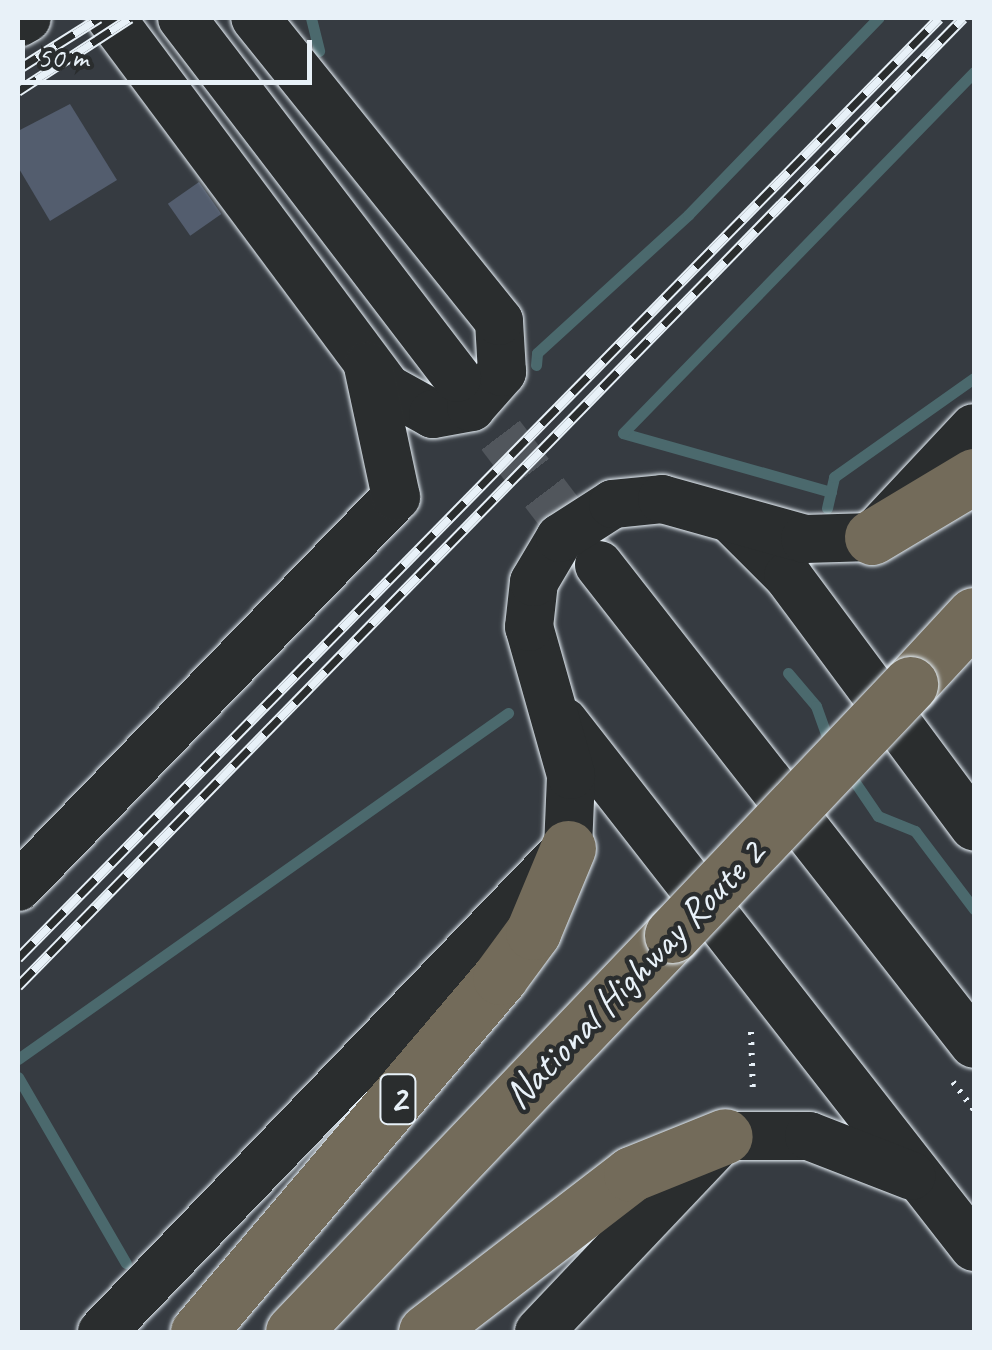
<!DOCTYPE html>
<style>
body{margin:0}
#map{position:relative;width:992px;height:1350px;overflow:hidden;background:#363b41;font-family:Caveat,sans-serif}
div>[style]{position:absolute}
.stream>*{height:11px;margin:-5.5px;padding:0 5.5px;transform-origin:5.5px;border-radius:5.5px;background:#4b696d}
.building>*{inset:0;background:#535d6e;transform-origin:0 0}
.minor-tunnel>*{height:48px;margin-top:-24px;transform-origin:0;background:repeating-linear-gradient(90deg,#51565c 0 48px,transparent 0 72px)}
.path>*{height:6px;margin-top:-3px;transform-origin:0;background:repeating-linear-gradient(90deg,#e8f1f8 0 2.5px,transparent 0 10.5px)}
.roads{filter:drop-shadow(0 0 2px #e8f1f8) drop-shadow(0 0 2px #e8f1f8)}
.minor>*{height:48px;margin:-24px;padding:0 24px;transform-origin:24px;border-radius:24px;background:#2a2d2e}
.highway>*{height:55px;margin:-27.5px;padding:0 27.5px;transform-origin:27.5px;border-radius:27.5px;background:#736b5a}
.rail>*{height:11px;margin-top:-5.5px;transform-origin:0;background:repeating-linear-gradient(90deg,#2a2d2e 0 22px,#e8f1f8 0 44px);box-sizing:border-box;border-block:2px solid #e8f1f8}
.bridges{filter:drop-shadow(0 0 2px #e8f1f8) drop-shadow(0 0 2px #e8f1f8)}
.highway-bridge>*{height:55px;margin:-27.5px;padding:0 27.5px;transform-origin:27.5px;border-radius:27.5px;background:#736b5a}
span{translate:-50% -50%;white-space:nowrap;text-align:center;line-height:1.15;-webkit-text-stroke:9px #2a2d2e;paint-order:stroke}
.shield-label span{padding:2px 8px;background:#2a2d2e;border:2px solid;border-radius:8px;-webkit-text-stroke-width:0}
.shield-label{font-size:38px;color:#e8f1f8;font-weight:700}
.street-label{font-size:40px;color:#e8f1f8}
.frame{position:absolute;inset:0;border:20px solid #e8f1f8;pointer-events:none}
.scale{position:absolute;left:20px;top:40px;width:292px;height:45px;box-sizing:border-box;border:5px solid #e8f1f8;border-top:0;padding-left:12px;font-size:30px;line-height:35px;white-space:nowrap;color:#e8f1f8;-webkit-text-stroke:8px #2a2d2e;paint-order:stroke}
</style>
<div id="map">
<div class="stream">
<i style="left:311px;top:18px;width:34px;rotate:76deg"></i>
<i style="left:536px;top:365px;width:12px;rotate:-85deg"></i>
<i style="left:537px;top:353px;width:205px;rotate:-42.4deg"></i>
<i style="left:688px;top:215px;width:274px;rotate:-46deg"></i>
<i style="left:831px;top:492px;width:216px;rotate:-164.2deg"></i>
<i style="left:623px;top:433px;width:504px;rotate:-45.8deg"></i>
<i style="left:827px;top:508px;width:32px;rotate:-77deg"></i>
<i style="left:834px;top:477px;width:171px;rotate:-35.3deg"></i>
<i style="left:788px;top:673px;width:43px;rotate:49.7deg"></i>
<i style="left:816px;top:706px;width:41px;rotate:70.3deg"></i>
<i style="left:846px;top:769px;width:57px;rotate:55.8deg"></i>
<i style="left:878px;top:816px;width:40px;rotate:22deg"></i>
<i style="left:915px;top:831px;width:98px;rotate:52.9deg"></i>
<i style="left:18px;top:1059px;width:600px;rotate:-35.23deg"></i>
<i style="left:18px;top:1077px;width:215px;rotate:59.9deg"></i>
</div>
<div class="building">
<i style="clip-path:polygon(70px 104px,117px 180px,50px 221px,18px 167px,18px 131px)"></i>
<i style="left:199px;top:182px;width:39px;height:38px;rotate:55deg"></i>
</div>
<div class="minor-tunnel">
<i style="left:457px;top:378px;width:231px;rotate:52.7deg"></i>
</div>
<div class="path">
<i style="left:751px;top:1032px;width:63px;rotate:88.2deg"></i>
<i style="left:953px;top:1082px;width:35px;rotate:53deg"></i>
</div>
<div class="roads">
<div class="minor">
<i style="left:111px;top:18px;width:463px;rotate:53.3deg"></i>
<i style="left:388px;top:389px;width:51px;rotate:29.1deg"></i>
<i style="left:433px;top:414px;width:39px;rotate:-10deg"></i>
<i style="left:471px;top:407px;width:47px;rotate:-48.5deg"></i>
<i style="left:502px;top:372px;width:51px;rotate:-93.4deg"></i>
<i style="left:499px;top:321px;width:389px;rotate:-128.8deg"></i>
<i style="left:182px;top:18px;width:453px;rotate:52.6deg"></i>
<i style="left:18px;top:23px;width:10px;rotate:-29deg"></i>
<i style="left:733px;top:521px;width:78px;rotate:45deg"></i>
<i style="left:788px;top:576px;width:312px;rotate:53.4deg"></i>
<i style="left:599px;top:565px;width:608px;rotate:51.94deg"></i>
<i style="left:564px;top:722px;width:666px;rotate:52.01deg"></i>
<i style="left:18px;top:887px;width:543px;rotate:-45.9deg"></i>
<i style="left:396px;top:497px;width:134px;rotate:-102.1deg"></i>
<i style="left:102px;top:1332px;width:672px;rotate:-46.09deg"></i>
<i style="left:568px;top:848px;width:73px;rotate:-87.6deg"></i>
<i style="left:571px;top:775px;width:154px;rotate:-105.8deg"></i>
<i style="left:529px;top:627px;width:45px;rotate:-83.7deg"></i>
<i style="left:534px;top:582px;width:51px;rotate:-59.4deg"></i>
<i style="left:560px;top:538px;width:63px;rotate:-32.7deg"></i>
<i style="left:613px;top:504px;width:49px;rotate:-5.8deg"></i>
<i style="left:662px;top:499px;width:148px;rotate:15.6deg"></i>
<i style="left:805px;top:539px;width:67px;rotate:-1.7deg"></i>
<i style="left:872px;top:537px;width:149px;rotate:-46.9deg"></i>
<i style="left:539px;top:1332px;width:270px;rotate:-46.5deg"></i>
<i style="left:725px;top:1136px;width:84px"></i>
<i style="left:809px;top:1136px;width:110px;rotate:21.2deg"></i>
</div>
<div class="highway">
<i style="left:872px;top:537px;width:119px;rotate:-30.9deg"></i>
<i style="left:910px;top:684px;width:94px;rotate:-47.2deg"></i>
<i style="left:198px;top:1332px;width:466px;rotate:-49.6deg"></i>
<i style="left:500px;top:977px;width:56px;rotate:-53.7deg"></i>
<i style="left:533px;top:932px;width:91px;rotate:-67.4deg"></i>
<i style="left:293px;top:1332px;width:549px;rotate:-46.33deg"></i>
<i style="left:426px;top:1332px;width:259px;rotate:-37.6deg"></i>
<i style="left:631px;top:1174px;width:101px;rotate:-22deg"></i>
</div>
</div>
<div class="rail">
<i style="left:18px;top:69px;width:96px;rotate:-32.2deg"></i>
<i style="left:18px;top:91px;width:134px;rotate:-33.1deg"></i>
<i style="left:18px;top:958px;width:1316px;rotate:-45.58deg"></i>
<i style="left:18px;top:986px;width:1353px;rotate:-45.69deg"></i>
</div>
<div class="bridges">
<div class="highway-bridge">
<i style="left:672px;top:935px;width:346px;rotate:-46.5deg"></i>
</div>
</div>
<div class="shield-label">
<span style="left:398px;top:1099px">2</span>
</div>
<div class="street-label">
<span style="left:634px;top:974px;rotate:-46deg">National Highway Route 2</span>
</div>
<div class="frame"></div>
<div class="scale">50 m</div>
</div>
